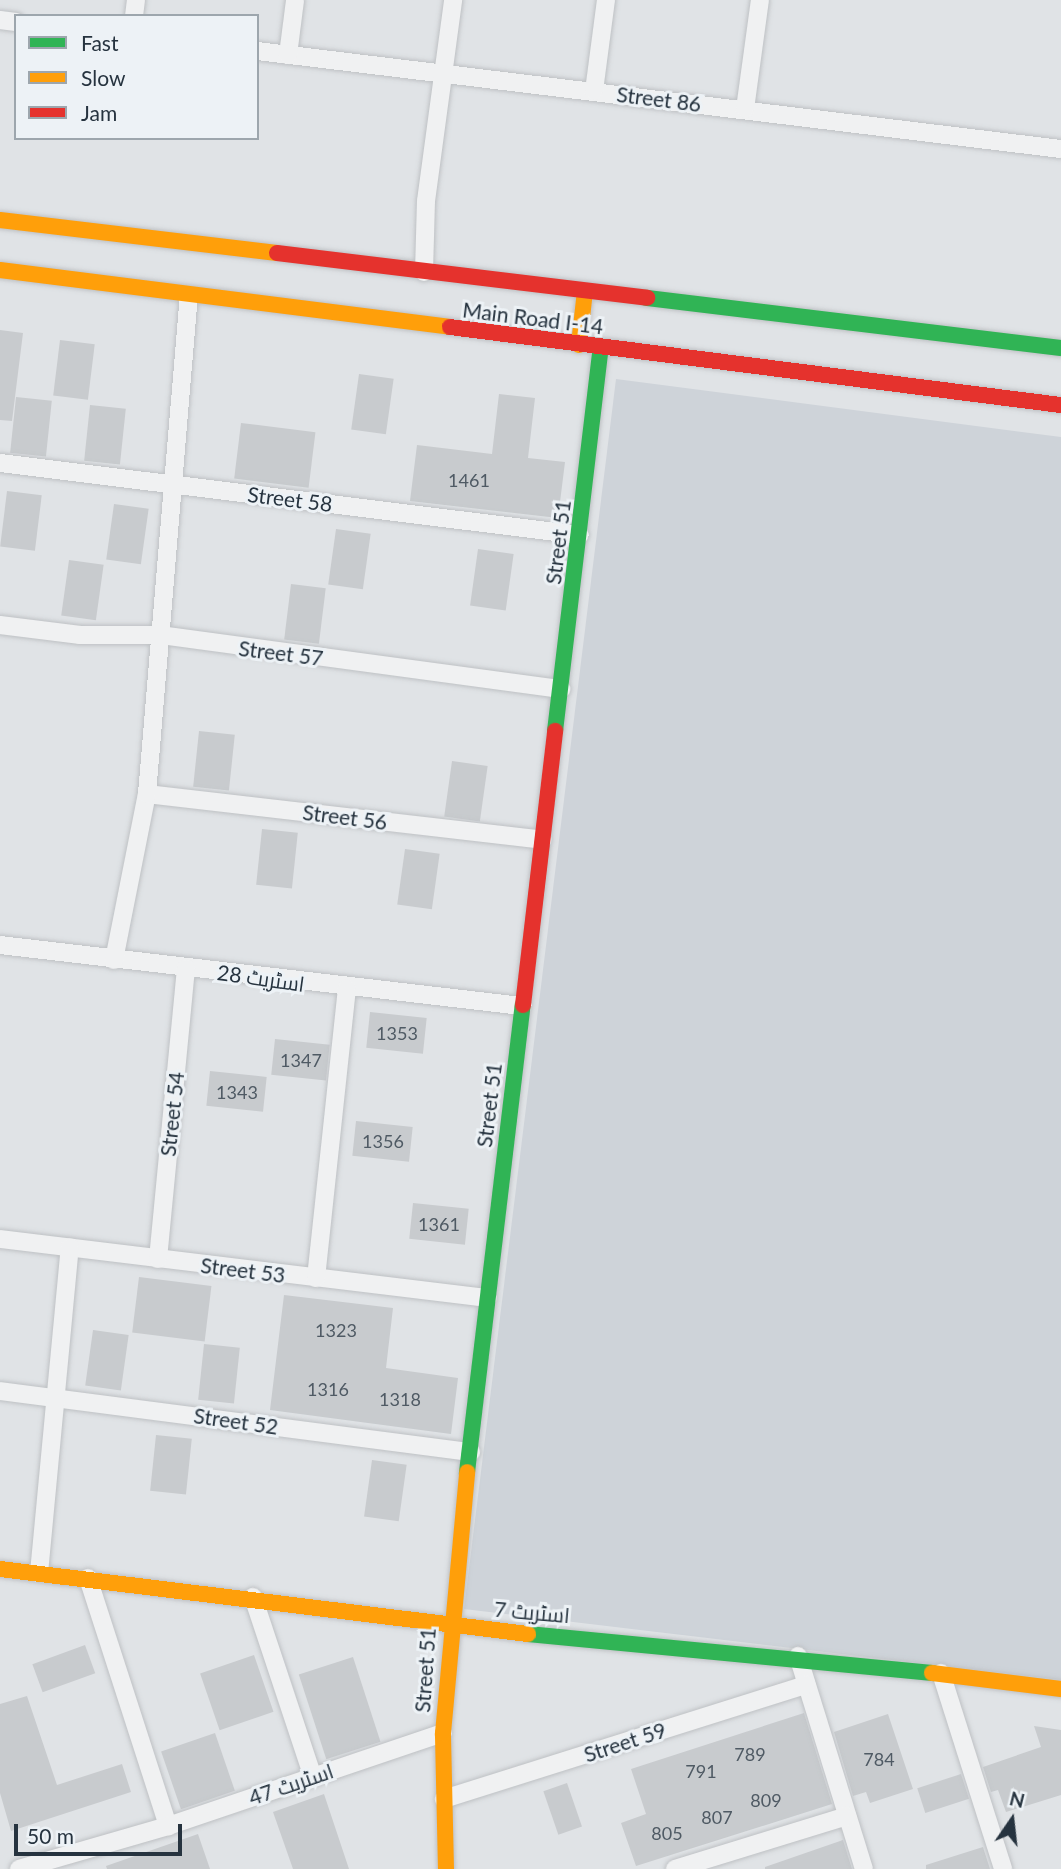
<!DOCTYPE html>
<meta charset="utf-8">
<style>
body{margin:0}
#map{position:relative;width:1061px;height:1869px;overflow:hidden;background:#e0e3e6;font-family:Lato,Cairo,sans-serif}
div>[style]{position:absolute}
.built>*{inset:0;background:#ced3d9}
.building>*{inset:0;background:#c8cbce;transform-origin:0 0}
.roads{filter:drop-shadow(0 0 2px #bec1c4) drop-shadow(0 0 2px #bec1c4)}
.street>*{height:18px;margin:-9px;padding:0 9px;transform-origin:9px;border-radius:9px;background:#f0f1f2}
.fast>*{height:16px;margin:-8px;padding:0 8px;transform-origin:8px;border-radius:8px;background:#30b455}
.slow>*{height:16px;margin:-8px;padding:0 8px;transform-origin:8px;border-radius:8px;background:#ff9f0a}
.jam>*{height:16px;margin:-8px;padding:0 8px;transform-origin:8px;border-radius:8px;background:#e5322d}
span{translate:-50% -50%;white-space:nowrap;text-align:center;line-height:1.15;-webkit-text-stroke:6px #edf2f6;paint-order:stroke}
.number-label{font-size:18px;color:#4f5a64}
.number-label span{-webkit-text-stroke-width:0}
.street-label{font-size:21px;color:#26333f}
.legend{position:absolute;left:14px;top:14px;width:245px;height:126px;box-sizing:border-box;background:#edf2f6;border:2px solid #9da6ad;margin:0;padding:9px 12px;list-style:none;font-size:21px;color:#26333f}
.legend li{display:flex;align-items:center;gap:14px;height:35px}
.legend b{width:35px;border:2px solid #9da6ad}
.north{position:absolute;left:977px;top:1785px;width:70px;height:70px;-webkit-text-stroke:5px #edf2f6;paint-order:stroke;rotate:14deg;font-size:19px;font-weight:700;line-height:28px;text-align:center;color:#26333f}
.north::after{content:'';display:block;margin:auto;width:24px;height:32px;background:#26333f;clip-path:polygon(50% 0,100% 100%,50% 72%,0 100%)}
.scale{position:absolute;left:14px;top:1824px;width:168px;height:32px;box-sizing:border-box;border:4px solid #26333f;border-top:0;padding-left:9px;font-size:21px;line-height:24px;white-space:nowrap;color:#26333f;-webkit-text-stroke:5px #edf2f6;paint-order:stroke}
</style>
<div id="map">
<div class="built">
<i style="clip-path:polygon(616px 379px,1061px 437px,1061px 1680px,464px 1609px)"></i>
</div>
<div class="building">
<i style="clip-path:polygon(0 330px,23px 333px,12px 421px,0 420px)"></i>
<i style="left:60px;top:340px;width:35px;height:56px;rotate:7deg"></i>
<i style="left:359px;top:374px;width:35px;height:56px;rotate:8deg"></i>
<i style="clip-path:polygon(499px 394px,535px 398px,528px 458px,565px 462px,558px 518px,410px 501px,417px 445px,492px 454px)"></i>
<i style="left:16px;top:397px;width:36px;height:56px;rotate:6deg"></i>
<i style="left:90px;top:405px;width:36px;height:56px;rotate:6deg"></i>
<i style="left:241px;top:423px;width:75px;height:56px;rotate:7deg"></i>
<i style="left:7px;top:491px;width:35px;height:56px;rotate:7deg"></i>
<i style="left:114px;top:504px;width:35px;height:56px;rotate:8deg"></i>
<i style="left:336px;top:529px;width:35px;height:56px;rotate:8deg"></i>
<i style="left:478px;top:549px;width:36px;height:57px;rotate:8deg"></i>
<i style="left:69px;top:560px;width:35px;height:56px;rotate:8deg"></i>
<i style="left:291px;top:584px;width:35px;height:56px;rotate:7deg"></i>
<i style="left:199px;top:731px;width:36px;height:56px;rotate:6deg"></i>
<i style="left:452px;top:761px;width:36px;height:56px;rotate:8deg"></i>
<i style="left:262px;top:829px;width:36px;height:56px;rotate:6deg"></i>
<i style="left:405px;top:849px;width:35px;height:56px;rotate:8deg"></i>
<i style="left:370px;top:1012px;width:57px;height:36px;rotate:6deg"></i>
<i style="left:275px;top:1039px;width:55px;height:36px;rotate:6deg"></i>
<i style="left:210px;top:1071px;width:57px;height:35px;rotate:6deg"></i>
<i style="left:356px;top:1121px;width:57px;height:35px;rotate:6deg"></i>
<i style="left:413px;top:1203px;width:56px;height:36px;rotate:6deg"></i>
<i style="left:139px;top:1277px;width:73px;height:56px;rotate:7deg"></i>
<i style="clip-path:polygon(284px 1295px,393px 1308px,386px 1368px,458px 1378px,451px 1434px,270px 1410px)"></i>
<i style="left:93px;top:1330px;width:36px;height:56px;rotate:8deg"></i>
<i style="left:204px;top:1344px;width:36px;height:56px;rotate:6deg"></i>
<i style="left:156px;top:1435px;width:36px;height:56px;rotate:6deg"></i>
<i style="left:372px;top:1460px;width:35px;height:57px;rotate:8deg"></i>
<i style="left:85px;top:1645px;width:30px;height:56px;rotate:70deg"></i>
<i style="left:254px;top:1655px;width:60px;height:57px;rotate:71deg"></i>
<i style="left:353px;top:1657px;width:89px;height:57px;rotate:72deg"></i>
<i style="clip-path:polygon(27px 1696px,57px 1785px,122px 1764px,131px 1792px,11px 1831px,0 1793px,0 1704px)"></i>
<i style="clip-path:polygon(804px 1713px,832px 1804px,636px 1866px,621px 1823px,646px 1814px,631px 1769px)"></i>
<i style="clip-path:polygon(888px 1714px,913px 1789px,870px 1803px,866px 1792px,853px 1796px,834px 1732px)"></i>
<i style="clip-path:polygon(1034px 1726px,1061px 1730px,1061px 1795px,1006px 1812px,998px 1790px,991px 1792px,983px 1767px,1041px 1747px)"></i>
<i style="left:215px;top:1733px;width:61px;height:57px;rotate:71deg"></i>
<i style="left:961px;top:1774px;width:26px;height:46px;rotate:72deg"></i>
<i style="left:567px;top:1783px;width:46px;height:25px;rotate:71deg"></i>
<i style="clip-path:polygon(324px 1794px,349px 1869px,293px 1869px,273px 1812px)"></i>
<i style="clip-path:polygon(198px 1834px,210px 1869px,107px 1869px,106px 1866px)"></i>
<i style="clip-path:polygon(843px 1840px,852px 1869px,765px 1869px,765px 1867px)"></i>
<i style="clip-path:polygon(983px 1847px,990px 1869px,926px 1869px,926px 1865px)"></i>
</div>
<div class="roads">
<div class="street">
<i style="left:134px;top:16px;width:16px;rotate:-83deg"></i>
<i style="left:0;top:20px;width:16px;rotate:7deg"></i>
<i style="left:257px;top:51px;width:810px;rotate:6.95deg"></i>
<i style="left:288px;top:55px;width:55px;rotate:-82.7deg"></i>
<i style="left:594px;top:91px;width:92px;rotate:-82.5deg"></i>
<i style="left:745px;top:109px;width:110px;rotate:-82.2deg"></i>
<i style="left:424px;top:272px;width:71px;rotate:-88.4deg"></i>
<i style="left:426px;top:201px;width:203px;rotate:-82.3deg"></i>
<i style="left:0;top:463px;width:584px;rotate:7.08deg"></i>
<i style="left:0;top:625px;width:81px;rotate:7.1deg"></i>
<i style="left:80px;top:635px;width:81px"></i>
<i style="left:161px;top:635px;width:404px;rotate:7.7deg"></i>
<i style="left:147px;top:794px;width:398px;rotate:6.6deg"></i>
<i style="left:0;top:945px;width:526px;rotate:6.67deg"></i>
<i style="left:114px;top:960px;width:169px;rotate:-78.8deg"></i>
<i style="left:147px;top:794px;width:498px;rotate:-85.2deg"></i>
<i style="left:0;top:1239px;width:491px;rotate:6.9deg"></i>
<i style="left:158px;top:1259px;width:292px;rotate:-84.5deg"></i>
<i style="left:316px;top:1278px;width:291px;rotate:-83.9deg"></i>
<i style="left:0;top:1391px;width:475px;rotate:7.4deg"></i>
<i style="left:39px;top:1573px;width:327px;rotate:-84.6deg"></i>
<i style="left:88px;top:1578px;width:261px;rotate:72.1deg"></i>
<i style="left:253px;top:1597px;width:190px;rotate:71.6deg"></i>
<i style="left:798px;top:1656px;width:223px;rotate:72.8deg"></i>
<i style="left:941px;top:1673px;width:206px;rotate:72.4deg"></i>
<i style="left:444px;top:1799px;width:380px;rotate:-17.5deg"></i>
<i style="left:19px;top:1869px;width:155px;rotate:-16.1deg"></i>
<i style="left:168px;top:1826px;width:290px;rotate:-18.7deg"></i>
<i style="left:675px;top:1869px;width:180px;rotate:-17.1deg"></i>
</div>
<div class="fast">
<i style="left:647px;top:298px;width:417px;rotate:6.9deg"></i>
<i style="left:555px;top:731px;width:386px;rotate:-83.2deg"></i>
<i style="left:467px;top:1472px;width:470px;rotate:-83.2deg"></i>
<i style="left:528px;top:1634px;width:406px;rotate:5.5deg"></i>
</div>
<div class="slow">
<i style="left:0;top:220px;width:279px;rotate:6.8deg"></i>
<i style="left:0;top:270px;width:454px;rotate:7.2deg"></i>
<i style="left:579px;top:345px;width:54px;rotate:-83.7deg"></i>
<i style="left:0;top:1569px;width:532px;rotate:7.02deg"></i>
<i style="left:932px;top:1673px;width:130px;rotate:7.1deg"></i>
<i style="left:446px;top:1869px;width:136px;rotate:-91.3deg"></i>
<i style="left:443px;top:1733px;width:262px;rotate:-84.7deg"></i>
</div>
<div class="jam">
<i style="left:277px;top:253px;width:373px;rotate:6.9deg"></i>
<i style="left:450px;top:327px;width:616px;rotate:7.28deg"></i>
<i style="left:523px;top:1005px;width:276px;rotate:-83.3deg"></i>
</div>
</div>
<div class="number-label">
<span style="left:469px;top:480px">1461</span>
<span style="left:397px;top:1033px">1353</span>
<span style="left:301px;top:1060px">1347</span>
<span style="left:237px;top:1092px">1343</span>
<span style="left:383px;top:1141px">1356</span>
<span style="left:439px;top:1224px">1361</span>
<span style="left:336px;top:1330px">1323</span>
<span style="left:328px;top:1389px">1316</span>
<span style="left:400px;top:1399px">1318</span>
<span style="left:750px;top:1754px">789</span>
<span style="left:879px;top:1759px">784</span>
<span style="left:701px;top:1771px">791</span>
<span style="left:766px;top:1800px">809</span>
<span style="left:717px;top:1817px">807</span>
<span style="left:667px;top:1833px">805</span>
</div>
<div class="street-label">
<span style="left:659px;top:99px;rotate:7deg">Street 86</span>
<span style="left:533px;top:318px;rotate:7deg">Main Road I-14</span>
<span style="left:290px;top:499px;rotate:7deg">Street 58</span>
<span style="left:558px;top:542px;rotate:-83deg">Street 51</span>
<span style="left:281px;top:653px;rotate:7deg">Street 57</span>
<span style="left:345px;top:817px;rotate:7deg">Street 56</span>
<span style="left:261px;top:978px;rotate:8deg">اسٹریٹ 28</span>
<span style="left:489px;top:1105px;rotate:-83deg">Street 51</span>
<span style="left:172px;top:1114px;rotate:-84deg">Street 54</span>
<span style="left:243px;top:1270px;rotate:7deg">Street 53</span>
<span style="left:236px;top:1421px;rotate:8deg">Street 52</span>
<span style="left:532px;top:1612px;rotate:5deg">اسٹریٹ 7</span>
<span style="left:425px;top:1670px;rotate:-86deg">Street 51</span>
<span style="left:625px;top:1742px;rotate:-18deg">Street 59</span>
<span style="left:291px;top:1784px;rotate:-19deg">اسٹریٹ 47</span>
</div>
<ul class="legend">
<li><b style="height:9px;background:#30b455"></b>Fast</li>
<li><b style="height:9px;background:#ff9f0a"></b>Slow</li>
<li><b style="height:9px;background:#e5322d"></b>Jam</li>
</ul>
<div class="north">N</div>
<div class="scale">50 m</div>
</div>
